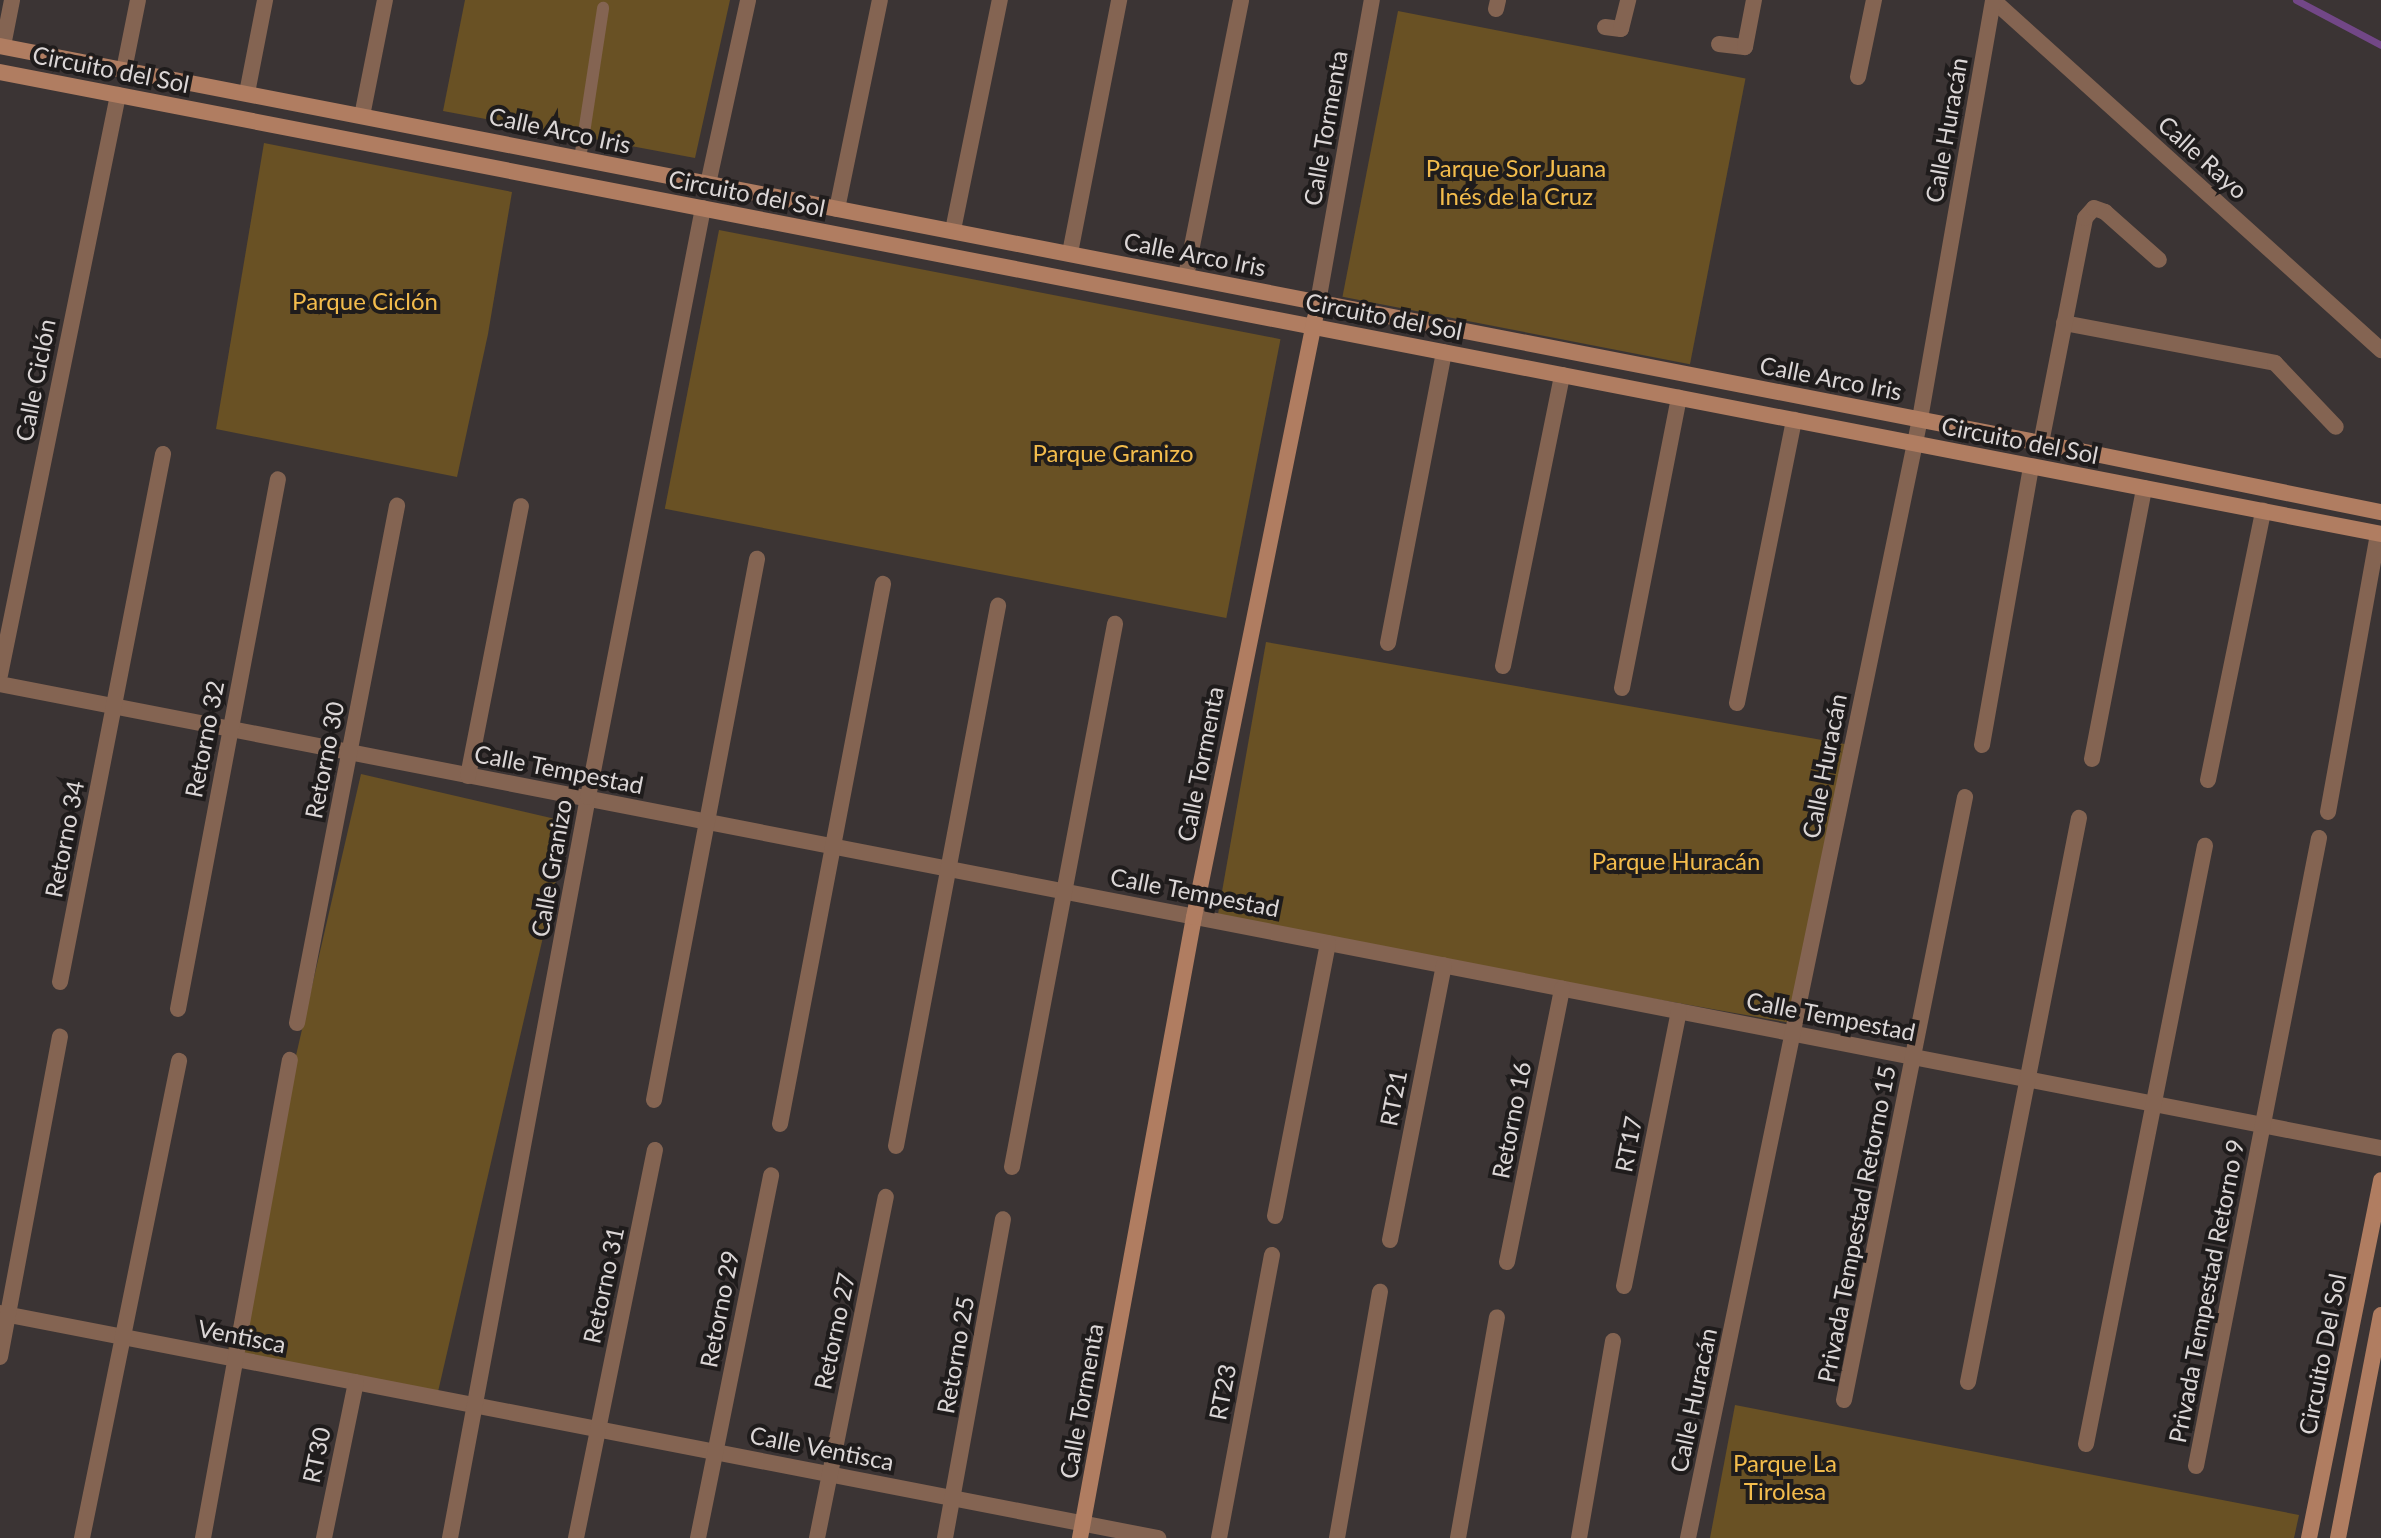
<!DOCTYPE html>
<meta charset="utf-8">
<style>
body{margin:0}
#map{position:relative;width:2381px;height:1538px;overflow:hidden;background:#3b3434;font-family:Lato,sans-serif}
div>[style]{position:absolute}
.green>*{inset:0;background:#695124;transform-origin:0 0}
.stream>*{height:7px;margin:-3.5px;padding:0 3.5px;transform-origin:3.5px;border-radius:3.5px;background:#724787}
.lane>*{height:12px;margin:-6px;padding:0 6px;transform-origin:6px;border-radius:6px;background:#846452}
.street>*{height:16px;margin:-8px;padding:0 8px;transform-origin:8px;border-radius:8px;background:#846452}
.secondary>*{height:16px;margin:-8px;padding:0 8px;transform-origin:8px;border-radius:8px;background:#b07d61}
span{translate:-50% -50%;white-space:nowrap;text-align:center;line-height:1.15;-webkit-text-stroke:8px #1f1c1c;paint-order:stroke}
.street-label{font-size:24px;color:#dbd6d6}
.park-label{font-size:24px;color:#f3bc4c}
</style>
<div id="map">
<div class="green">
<i style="clip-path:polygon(465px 0,730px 0,695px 158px,443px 111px)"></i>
<i style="left:1398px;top:11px;width:354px;height:291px;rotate:11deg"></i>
<i style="clip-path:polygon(264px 143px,512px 192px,488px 334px,457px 477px,216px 429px)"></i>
<i style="left:719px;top:230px;width:572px;height:284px;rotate:11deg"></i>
<i style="left:1266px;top:642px;width:589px;height:284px;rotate:10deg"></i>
<i style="left:361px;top:774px;width:214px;height:590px;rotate:13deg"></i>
<i style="clip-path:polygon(1735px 1405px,2299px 1515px,2294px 1538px,1710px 1538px)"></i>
</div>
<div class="stream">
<i style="left:2296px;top:0;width:96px;rotate:27.9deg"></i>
</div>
<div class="lane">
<i style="left:580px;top:159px;width:153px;rotate:-81.3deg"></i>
</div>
<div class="street">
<i style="left:1993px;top:0;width:523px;rotate:42.05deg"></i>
<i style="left:1496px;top:9px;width:9px;rotate:-77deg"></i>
<i style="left:1605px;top:27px;width:16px;rotate:7deg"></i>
<i style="left:1621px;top:29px;width:30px;rotate:-76deg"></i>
<i style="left:1719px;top:44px;width:26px;rotate:7deg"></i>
<i style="left:1745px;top:47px;width:48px;rotate:-79.2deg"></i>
<i style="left:3px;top:46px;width:47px;rotate:-78.9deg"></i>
<i style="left:124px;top:70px;width:71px;rotate:-78.7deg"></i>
<i style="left:1858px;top:77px;width:79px;rotate:-78.3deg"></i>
<i style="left:247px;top:93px;width:95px;rotate:-79deg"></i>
<i style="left:362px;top:116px;width:118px;rotate:-78.8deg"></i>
<i style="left:708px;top:184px;width:188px;rotate:-77.7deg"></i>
<i style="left:837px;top:209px;width:213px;rotate:-78.4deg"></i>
<i style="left:953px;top:230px;width:235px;rotate:-78.5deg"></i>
<i style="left:1070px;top:253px;width:258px;rotate:-79deg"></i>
<i style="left:1186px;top:276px;width:281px;rotate:-78.7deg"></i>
<i style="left:1318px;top:302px;width:307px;rotate:-79.9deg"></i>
<i style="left:2064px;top:323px;width:215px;rotate:10.7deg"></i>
<i style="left:2275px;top:363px;width:88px;rotate:46.4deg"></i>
<i style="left:2041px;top:443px;width:229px;rotate:-78.9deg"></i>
<i style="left:2085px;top:218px;width:13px;rotate:-48deg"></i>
<i style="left:2094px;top:208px;width:12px;rotate:20deg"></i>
<i style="left:2105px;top:212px;width:72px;rotate:41.6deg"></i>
<i style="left:1388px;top:643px;width:296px;rotate:-79.1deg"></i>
<i style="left:1503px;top:666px;width:297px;rotate:-78.5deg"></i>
<i style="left:0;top:675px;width:592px;rotate:-78.5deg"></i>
<i style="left:0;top:684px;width:2426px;rotate:11.03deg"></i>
<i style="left:1622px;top:688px;width:296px;rotate:-78.9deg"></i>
<i style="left:1737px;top:703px;width:289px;rotate:-78.6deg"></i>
<i style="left:1982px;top:745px;width:283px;rotate:-80deg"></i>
<i style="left:2092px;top:759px;width:276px;rotate:-79.1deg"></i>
<i style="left:468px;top:776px;width:275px;rotate:-78.9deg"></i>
<i style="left:2208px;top:780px;width:275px;rotate:-78.4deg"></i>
<i style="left:2328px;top:812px;width:282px;rotate:-79.8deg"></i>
<i style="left:60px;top:982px;width:538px;rotate:-78.96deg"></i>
<i style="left:178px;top:1009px;width:539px;rotate:-79.32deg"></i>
<i style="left:297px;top:1023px;width:527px;rotate:-79.05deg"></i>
<i style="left:654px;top:1100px;width:551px;rotate:-79.22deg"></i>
<i style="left:780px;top:1124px;width:550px;rotate:-79.2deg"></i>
<i style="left:896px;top:1146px;width:550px;rotate:-79.3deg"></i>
<i style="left:1012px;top:1167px;width:553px;rotate:-79.26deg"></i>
<i style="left:1275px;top:1216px;width:278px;rotate:-79deg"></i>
<i style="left:1390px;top:1240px;width:280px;rotate:-78.9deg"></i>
<i style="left:1507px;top:1262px;width:279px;rotate:-78.6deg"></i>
<i style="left:1624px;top:1286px;width:280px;rotate:-78.7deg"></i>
<i style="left:0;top:1313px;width:1180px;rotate:11deg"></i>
<i style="left:0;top:1357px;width:326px;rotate:-79.4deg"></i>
<i style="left:1968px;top:1382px;width:575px;rotate:-78.87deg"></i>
<i style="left:1844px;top:1400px;width:615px;rotate:-78.65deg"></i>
<i style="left:2086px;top:1444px;width:610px;rotate:-78.75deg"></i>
<i style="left:2196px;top:1466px;width:640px;rotate:-78.92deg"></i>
<i style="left:82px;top:1538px;width:487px;rotate:-78.5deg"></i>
<i style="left:203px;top:1538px;width:486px;rotate:-79.7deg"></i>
<i style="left:324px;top:1538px;width:159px;rotate:-78.4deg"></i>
<i style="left:450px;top:1538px;width:754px;rotate:-79.45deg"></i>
<i style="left:588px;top:797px;width:600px;rotate:-78.95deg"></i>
<i style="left:576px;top:1538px;width:396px;rotate:-78.5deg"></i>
<i style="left:698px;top:1538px;width:370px;rotate:-78.6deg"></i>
<i style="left:817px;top:1538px;width:348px;rotate:-78.6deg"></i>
<i style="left:945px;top:1538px;width:324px;rotate:-79.7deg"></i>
<i style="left:1219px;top:1538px;width:288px;rotate:-79.4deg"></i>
<i style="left:1337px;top:1538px;width:250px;rotate:-80.1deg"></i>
<i style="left:1458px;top:1538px;width:224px;rotate:-80deg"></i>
<i style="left:1579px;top:1538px;width:200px;rotate:-80.2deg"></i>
<i style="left:1688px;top:1538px;width:1143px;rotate:-78.29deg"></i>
<i style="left:1920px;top:419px;width:425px;rotate:-80.1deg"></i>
</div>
<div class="secondary">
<i style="left:0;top:46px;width:2079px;rotate:11.01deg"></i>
<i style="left:2041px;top:443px;width:347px;rotate:11.5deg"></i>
<i style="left:0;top:72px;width:2425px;rotate:10.98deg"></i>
<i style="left:1080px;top:1538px;width:631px;rotate:-79.6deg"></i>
<i style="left:1194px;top:917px;width:611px;rotate:-78.58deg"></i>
<i style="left:2309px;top:1538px;width:365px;rotate:-78.6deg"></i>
<i style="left:2338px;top:1538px;width:227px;rotate:-79.1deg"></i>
</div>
<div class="street-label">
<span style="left:111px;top:69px;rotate:11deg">Circuito del Sol</span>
<span style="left:1325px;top:128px;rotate:-80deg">Calle Tormenta</span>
<span style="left:560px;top:130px;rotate:12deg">Calle Arco Iris</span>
<span style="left:1946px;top:130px;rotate:-80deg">Calle Huracán</span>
<span style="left:2203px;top:157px;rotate:42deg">Calle Rayo</span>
<span style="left:747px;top:193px;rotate:11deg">Circuito del Sol</span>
<span style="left:1195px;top:254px;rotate:11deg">Calle Arco Iris</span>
<span style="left:1384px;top:316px;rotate:11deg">Circuito del Sol</span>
<span style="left:1831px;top:378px;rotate:11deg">Calle Arco Iris</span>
<span style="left:35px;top:380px;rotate:-79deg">Calle Ciclón</span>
<span style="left:2020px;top:440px;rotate:11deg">Circuito del Sol</span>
<span style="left:204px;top:739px;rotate:-79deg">Retorno 32</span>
<span style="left:324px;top:760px;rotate:-79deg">Retorno 30</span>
<span style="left:1200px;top:764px;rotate:-79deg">Calle Tormenta</span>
<span style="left:1824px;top:766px;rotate:-79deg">Calle Huracán</span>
<span style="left:559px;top:769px;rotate:11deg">Calle Tempestad</span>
<span style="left:64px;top:839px;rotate:-79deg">Retorno 34</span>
<span style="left:551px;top:868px;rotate:-80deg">Calle Granizo</span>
<span style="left:1195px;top:892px;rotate:11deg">Calle Tempestad</span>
<span style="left:1831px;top:1016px;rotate:11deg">Calle Tempestad</span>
<span style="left:1393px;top:1098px;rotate:-79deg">RT21</span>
<span style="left:1511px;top:1120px;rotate:-79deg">Retorno 16</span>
<span style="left:1628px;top:1144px;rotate:-79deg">RT17</span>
<span style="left:1856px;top:1224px;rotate:-79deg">Privada Tempestad Retorno 15</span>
<span style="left:603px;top:1285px;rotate:-78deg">Retorno 31</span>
<span style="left:2206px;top:1291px;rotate:-79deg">Privada Tempestad Retorno 9</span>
<span style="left:719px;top:1309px;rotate:-79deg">Retorno 29</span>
<span style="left:834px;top:1331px;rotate:-78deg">Retorno 27</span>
<span style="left:242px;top:1336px;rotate:11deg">Ventisca</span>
<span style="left:2322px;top:1354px;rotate:-79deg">Circuito Del Sol</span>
<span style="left:955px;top:1355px;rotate:-80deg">Retorno 25</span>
<span style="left:1222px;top:1392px;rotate:-79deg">RT23</span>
<span style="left:1693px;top:1400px;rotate:-78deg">Calle Huracán</span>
<span style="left:1081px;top:1401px;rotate:-80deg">Calle Tormenta</span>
<span style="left:822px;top:1448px;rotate:11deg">Calle Ventisca</span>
<span style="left:316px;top:1455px;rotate:-78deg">RT30</span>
</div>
<div class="park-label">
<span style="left:1516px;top:182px">Parque Sor Juana<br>Inés de la Cruz</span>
<span style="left:365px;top:301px">Parque Ciclón</span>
<span style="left:1113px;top:453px">Parque Granizo</span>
<span style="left:1676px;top:861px">Parque Huracán</span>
<span style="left:1785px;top:1477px">Parque La<br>Tirolesa</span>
</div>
</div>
